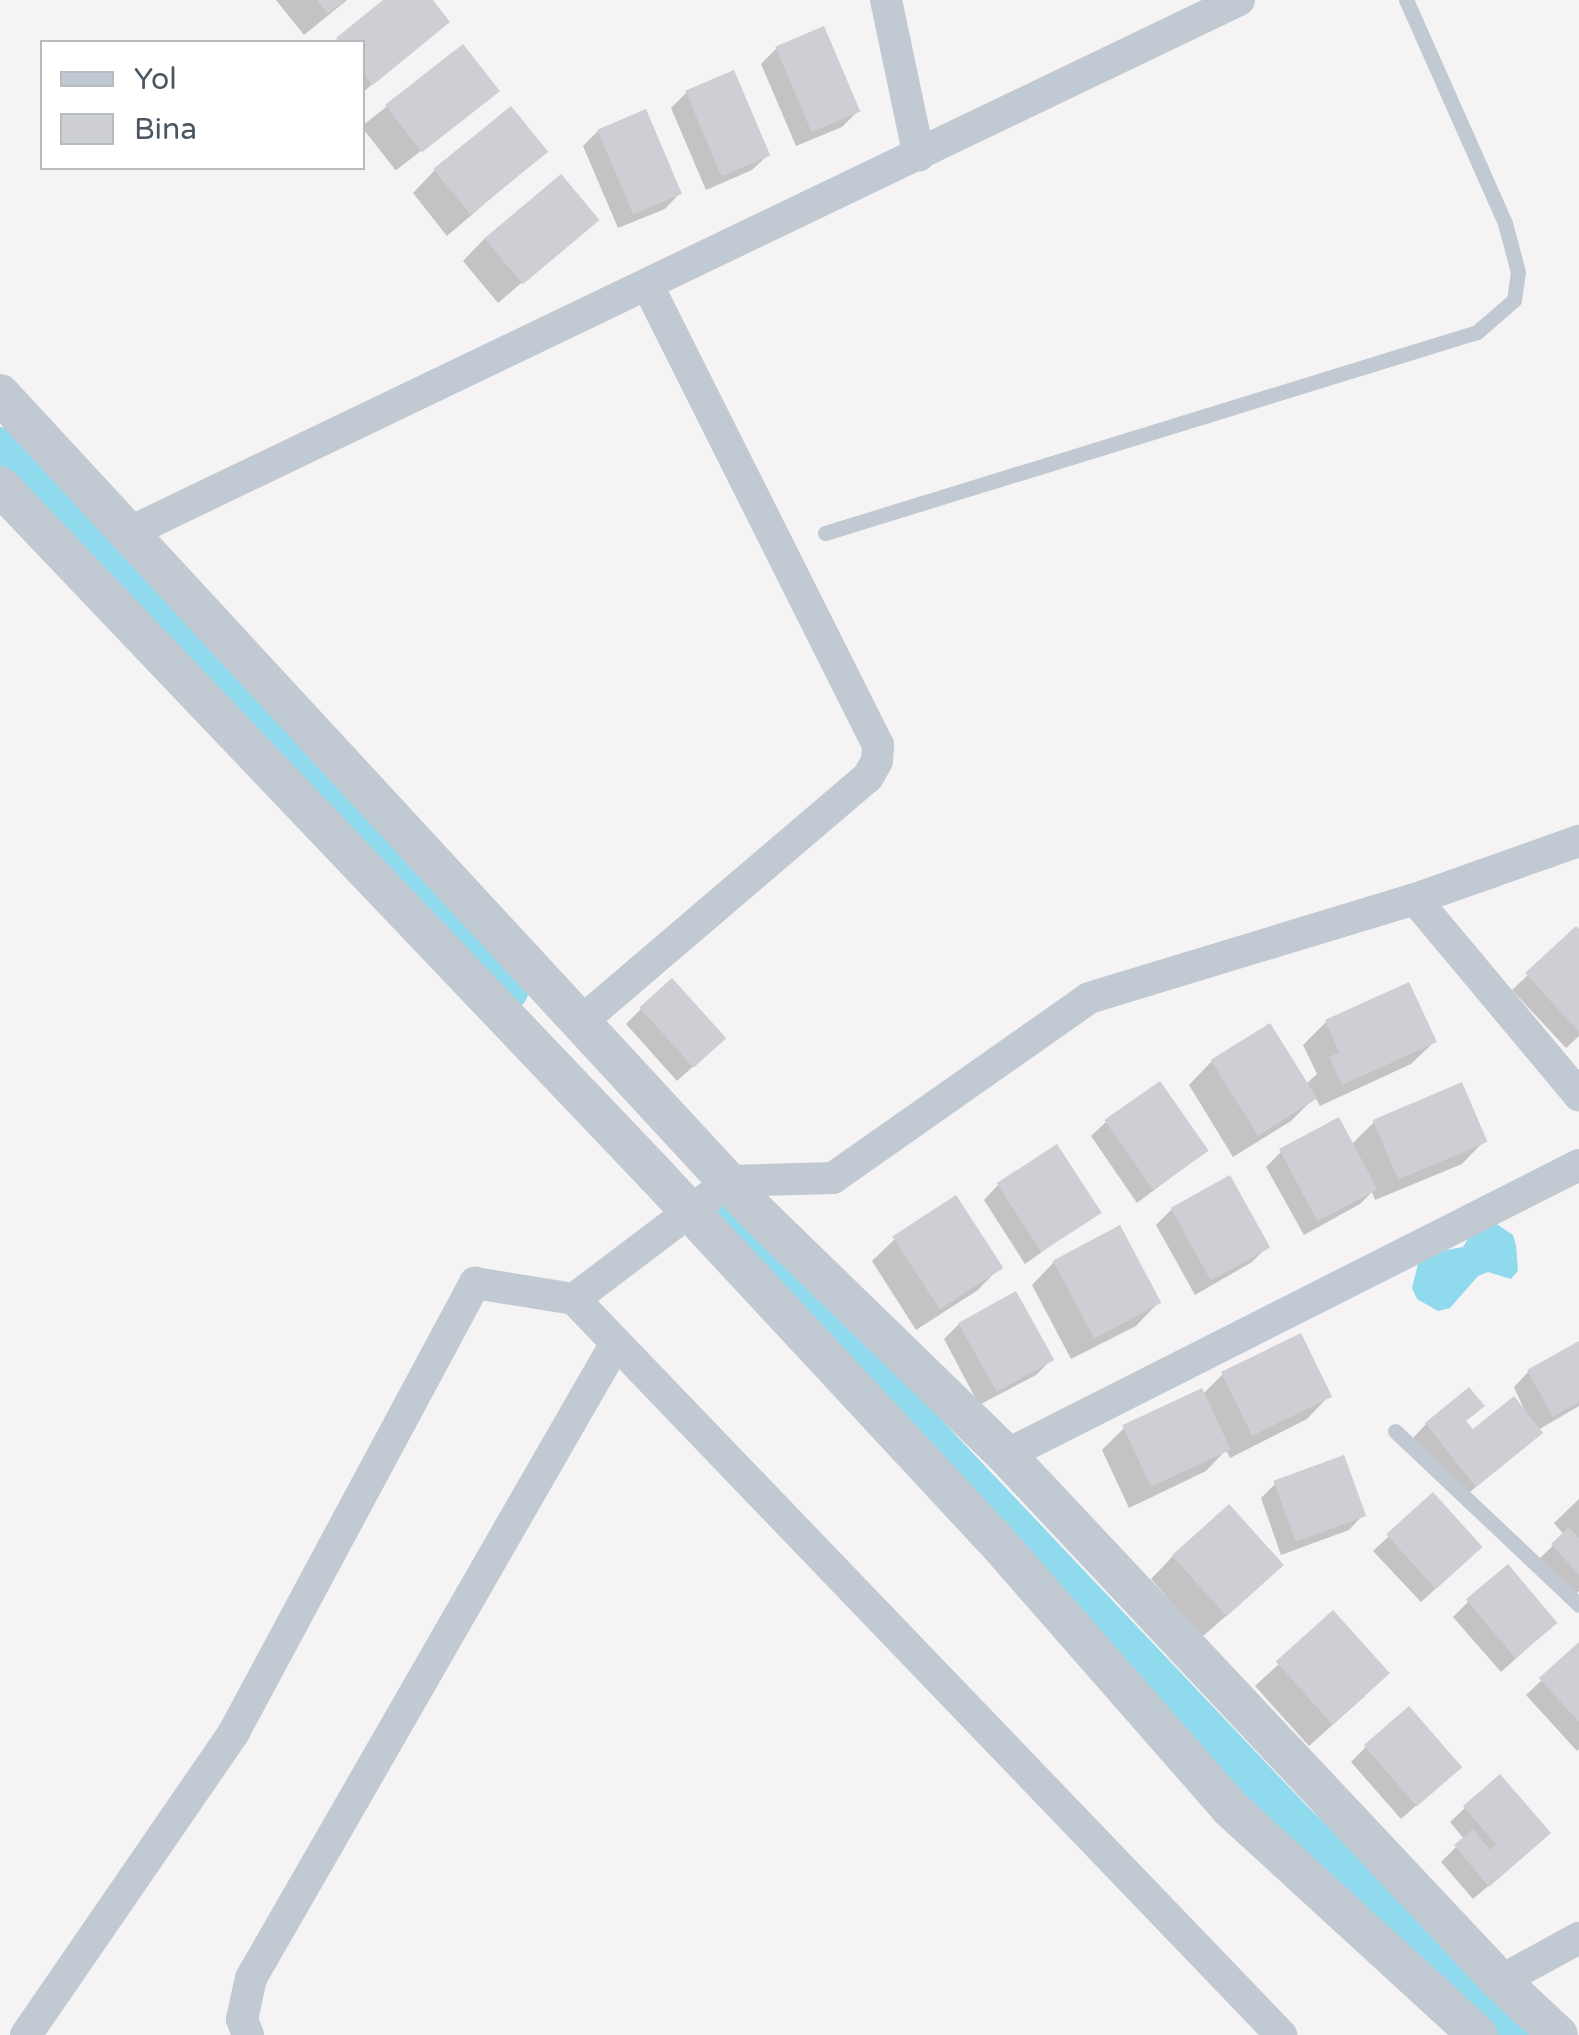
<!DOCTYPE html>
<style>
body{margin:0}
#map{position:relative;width:1579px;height:2035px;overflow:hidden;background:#f5f3f3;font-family:"Varela Round",sans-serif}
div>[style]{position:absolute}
.water>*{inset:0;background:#90daee}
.shadow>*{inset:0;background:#0003;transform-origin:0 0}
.canal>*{height:38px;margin:-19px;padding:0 19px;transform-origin:19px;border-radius:19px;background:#90daee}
.building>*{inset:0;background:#cdcfd5;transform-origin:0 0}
.service>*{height:15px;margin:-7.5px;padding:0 7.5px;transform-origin:7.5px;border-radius:7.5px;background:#c1cad2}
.minor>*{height:32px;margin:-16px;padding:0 16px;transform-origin:16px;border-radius:16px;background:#c1cad2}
.tertiary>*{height:40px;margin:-20px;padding:0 20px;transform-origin:20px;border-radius:20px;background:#c1cad2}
span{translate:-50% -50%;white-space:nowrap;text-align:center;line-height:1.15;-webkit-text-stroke:8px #fff;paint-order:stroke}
.legend{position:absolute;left:40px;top:40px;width:325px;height:130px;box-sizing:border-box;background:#fff;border:2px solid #b7bbc0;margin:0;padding:12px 18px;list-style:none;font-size:30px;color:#4a5661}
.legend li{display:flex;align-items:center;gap:20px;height:50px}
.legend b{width:50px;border:2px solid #b7bbc0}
</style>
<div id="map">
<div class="water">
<i style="clip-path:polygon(1495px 1223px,1513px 1235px,1516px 1245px,1518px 1271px,1511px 1279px,1488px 1272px,1478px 1276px,1450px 1308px,1438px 1311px,1417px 1299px,1412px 1288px,1418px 1264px,1436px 1252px,1463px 1247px,1474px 1229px)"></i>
</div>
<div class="shadow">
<i style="clip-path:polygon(276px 0,347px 0,304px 35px)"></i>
<i style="clip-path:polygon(387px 0,429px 0,447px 22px,362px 93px,362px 42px,335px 42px)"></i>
<i style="left:463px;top:47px;width:56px;height:129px;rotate:52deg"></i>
<i style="clip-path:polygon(776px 49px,857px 112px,842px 127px,796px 146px,761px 64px)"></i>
<i style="clip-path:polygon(686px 93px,767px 156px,752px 170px,706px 190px,671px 108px)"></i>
<i style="clip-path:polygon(598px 131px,679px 194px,665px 209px,618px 228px,583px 146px)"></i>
<i style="clip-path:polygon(545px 152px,447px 236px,413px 193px,435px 170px)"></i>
<i style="clip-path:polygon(595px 220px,498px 303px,463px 261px,485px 238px)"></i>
<i style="clip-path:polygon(1576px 930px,1579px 1036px,1566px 1048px,1512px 990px)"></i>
<i style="clip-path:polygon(1408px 985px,1434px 1042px,1411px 1064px,1320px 1106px,1315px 1097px,1291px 1121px,1233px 1157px,1189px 1085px,1211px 1062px,1269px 1027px,1305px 1085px,1317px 1074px,1303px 1045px,1326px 1022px)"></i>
<i style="clip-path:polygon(641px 1009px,708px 1053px,677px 1081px,626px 1024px)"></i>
<i style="clip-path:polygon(1106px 1122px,1206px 1151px,1137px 1203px,1091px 1136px)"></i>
<i style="clip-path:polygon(1374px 1122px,1484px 1141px,1462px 1164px,1375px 1200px,1372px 1192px,1360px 1204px,1304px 1235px,1266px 1167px,1281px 1152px,1351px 1145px)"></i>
<i style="clip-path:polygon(1229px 1178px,1267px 1247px,1252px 1262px,1195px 1295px,1156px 1225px,1171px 1210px)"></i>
<i style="clip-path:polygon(998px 1185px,1098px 1212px,1025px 1264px,984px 1200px)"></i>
<i style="clip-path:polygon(895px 1239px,1000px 1267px,978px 1290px,916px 1330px,872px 1261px)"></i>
<i style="clip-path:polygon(1054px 1262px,1158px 1303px,1136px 1326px,1071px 1359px,1032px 1285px)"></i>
<i style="clip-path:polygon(1015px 1294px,1051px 1360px,1036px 1375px,979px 1405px,944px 1339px,959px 1324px)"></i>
<i style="clip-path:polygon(1299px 1336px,1329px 1396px,1307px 1419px,1230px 1458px,1226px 1450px,1206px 1471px,1129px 1508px,1102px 1450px,1124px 1428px,1202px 1395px,1222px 1375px)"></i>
<i style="clip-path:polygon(1579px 1344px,1579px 1406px,1538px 1430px,1540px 1433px,1525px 1447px,1460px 1500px,1412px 1439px,1426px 1424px,1464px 1423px,1472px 1432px,1527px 1416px,1514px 1387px,1528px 1372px)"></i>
<i style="clip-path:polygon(1276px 1483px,1363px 1515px,1349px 1530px,1281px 1555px,1261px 1498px)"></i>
<i style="clip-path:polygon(1433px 1495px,1465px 1562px,1421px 1602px,1373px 1551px)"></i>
<i style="clip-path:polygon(1579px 1499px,1579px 1591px,1572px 1598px,1538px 1560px,1564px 1535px,1554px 1523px)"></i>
<i style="clip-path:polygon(1173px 1556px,1258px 1588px,1202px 1637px,1151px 1579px)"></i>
<i style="clip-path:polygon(1468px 1602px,1540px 1637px,1501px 1672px,1453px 1617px)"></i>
<i style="clip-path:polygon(1333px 1614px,1365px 1696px,1309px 1746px,1255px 1686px)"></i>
<i style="clip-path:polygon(1579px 1645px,1579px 1749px,1577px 1751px,1526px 1695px)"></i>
<i style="clip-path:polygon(1366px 1747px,1444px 1781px,1401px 1819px,1351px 1762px)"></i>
<i style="clip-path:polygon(1465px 1808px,1533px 1848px,1473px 1899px,1441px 1862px,1464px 1839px,1450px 1822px)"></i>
</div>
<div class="canal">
<i style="left:0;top:446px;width:746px;rotate:46.96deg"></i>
<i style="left:727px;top:1221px;width:828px;rotate:46.57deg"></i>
<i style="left:1296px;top:1822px;width:310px;rotate:43.4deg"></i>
</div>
<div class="building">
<i style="clip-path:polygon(317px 0,345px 0,328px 14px)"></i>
<i style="clip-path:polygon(383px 0,433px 0,450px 22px,373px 85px,362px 72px,362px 42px,339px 42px,336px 38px)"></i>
<i style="left:824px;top:26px;width:93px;height:53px;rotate:67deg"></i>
<i style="left:463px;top:44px;width:60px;height:99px;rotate:52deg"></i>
<i style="left:734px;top:70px;width:93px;height:53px;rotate:67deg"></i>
<i style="left:511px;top:106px;width:59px;height:100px;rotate:51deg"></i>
<i style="left:646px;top:109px;width:92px;height:53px;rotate:67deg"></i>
<i style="left:561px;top:174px;width:60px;height:100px;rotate:50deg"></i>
<i style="clip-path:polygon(1576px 926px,1579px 929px,1579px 1032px,1525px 973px)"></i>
<i style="left:672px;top:978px;width:81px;height:44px;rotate:48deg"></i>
<i style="clip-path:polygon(1409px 982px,1437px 1042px,1342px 1085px,1329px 1057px,1339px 1053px,1325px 1020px)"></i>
<i style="left:1270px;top:1023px;width:89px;height:70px;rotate:58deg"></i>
<i style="left:1160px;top:1081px;width:85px;height:68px;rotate:55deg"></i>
<i style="left:1462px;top:1082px;width:65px;height:97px;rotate:67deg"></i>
<i style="left:1339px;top:1117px;width:82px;height:68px;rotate:62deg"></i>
<i style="left:1057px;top:1144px;width:82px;height:72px;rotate:57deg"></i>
<i style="left:1230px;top:1175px;width:83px;height:68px;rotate:61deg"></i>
<i style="left:956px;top:1195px;width:87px;height:76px;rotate:57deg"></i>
<i style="left:1120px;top:1225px;width:88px;height:76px;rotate:62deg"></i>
<i style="left:1016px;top:1291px;width:79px;height:66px;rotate:61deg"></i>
<i style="left:1301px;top:1333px;width:71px;height:89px;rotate:64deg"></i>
<i style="clip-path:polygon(1579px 1341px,1579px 1402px,1553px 1417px,1527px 1370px)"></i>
<i style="clip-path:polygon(1469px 1387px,1485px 1406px,1466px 1421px,1473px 1429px,1514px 1396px,1543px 1433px,1476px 1487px,1425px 1423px)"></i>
<i style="left:1202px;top:1388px;width:68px;height:88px;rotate:65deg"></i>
<i style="left:1344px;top:1455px;width:65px;height:75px;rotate:70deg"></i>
<i style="left:1433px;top:1492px;width:74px;height:63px;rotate:48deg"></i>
<i style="left:1229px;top:1504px;width:82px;height:77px;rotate:48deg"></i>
<i style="clip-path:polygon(1569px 1527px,1579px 1538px,1579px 1575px,1551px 1544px)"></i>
<i style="left:1508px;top:1564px;width:77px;height:55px;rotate:50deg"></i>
<i style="left:1333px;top:1610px;width:85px;height:77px;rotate:48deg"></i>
<i style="clip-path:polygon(1579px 1642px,1579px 1722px,1539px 1678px)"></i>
<i style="left:1409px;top:1706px;width:81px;height:60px;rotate:49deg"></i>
<i style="clip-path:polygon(1500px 1774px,1551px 1833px,1489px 1887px,1454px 1845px,1473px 1829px,1490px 1850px,1496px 1845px,1463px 1806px)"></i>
</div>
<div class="service">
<i style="left:825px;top:533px;width:682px;rotate:-17.13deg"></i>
<i style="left:1477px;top:332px;width:49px;rotate:-40.9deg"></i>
<i style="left:1514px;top:300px;width:28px;rotate:-82deg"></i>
<i style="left:1518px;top:272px;width:51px;rotate:-104.9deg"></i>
<i style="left:1505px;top:223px;width:244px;rotate:-113.9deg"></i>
<i style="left:1395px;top:1431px;width:253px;rotate:43.4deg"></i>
</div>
<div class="minor">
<i style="left:886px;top:0;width:159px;rotate:78.1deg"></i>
<i style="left:130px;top:532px;width:1230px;rotate:-25.63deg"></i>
<i style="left:1415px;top:899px;width:256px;rotate:50.1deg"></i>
<i style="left:582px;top:1021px;width:376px;rotate:-40.5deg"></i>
<i style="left:868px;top:777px;width:18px;rotate:-61deg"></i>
<i style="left:877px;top:761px;width:16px;rotate:-86deg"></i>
<i style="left:878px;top:745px;width:513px;rotate:-116.61deg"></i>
<i style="left:574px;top:1299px;width:1021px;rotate:46.15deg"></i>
<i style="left:1006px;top:1455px;width:642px;rotate:-26.84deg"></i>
<i style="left:1500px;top:1981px;width:90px;rotate:-28.6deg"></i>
<i style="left:26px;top:2035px;width:368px;rotate:-55.5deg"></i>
<i style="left:234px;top:1732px;width:510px;rotate:-61.78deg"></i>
<i style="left:475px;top:1283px;width:100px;rotate:9.2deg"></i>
<i style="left:574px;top:1299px;width:196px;rotate:-37.1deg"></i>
<i style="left:730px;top:1181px;width:103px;rotate:-1.7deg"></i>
<i style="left:833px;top:1178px;width:313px;rotate:-35.1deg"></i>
<i style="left:1089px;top:998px;width:341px;rotate:-16.9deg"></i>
<i style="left:1415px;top:899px;width:174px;rotate:-19.5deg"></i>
<i style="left:248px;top:2035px;width:17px;rotate:-111deg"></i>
<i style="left:242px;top:2019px;width:42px;rotate:-77.6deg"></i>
<i style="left:251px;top:1978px;width:732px;rotate:-60.11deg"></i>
</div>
<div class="tertiary">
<i style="left:0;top:394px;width:1112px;rotate:47.26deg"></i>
<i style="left:755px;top:1211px;width:350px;rotate:44.2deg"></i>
<i style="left:1006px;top:1455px;width:722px;rotate:46.8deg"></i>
<i style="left:1500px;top:1981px;width:79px;rotate:43deg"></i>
<i style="left:0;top:486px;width:953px;rotate:46.4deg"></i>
<i style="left:657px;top:1176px;width:493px;rotate:47.1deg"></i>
<i style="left:993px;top:1537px;width:360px;rotate:48.8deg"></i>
<i style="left:1230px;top:1808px;width:336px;rotate:42.5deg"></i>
</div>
<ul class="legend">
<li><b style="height:12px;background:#c1cad2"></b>Yol</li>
<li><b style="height:28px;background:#cdcfd5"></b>Bina</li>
</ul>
</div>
